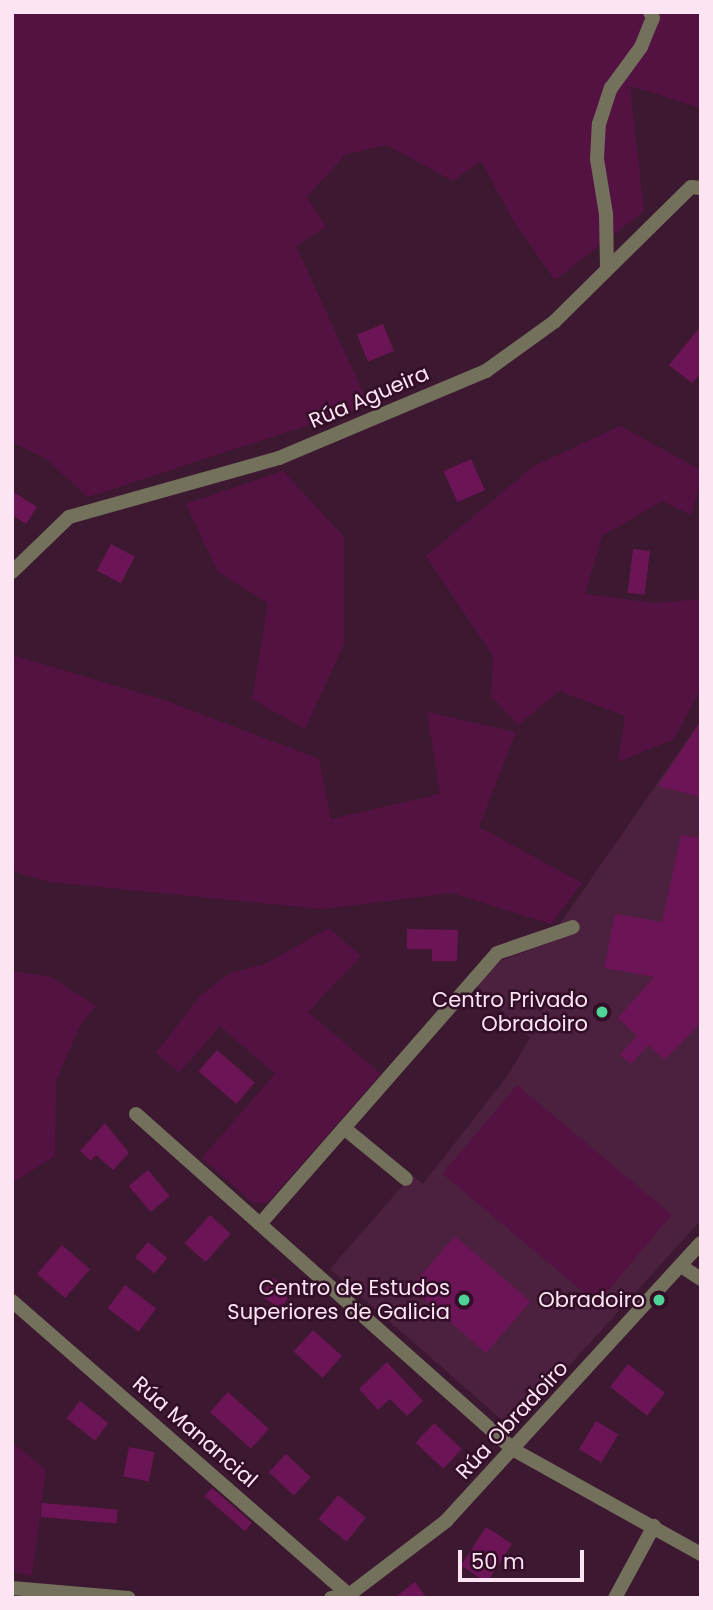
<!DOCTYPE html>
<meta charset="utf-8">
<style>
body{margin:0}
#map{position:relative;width:713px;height:1610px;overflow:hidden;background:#3d1831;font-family:Poppins,sans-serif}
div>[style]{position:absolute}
.built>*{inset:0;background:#4c213f}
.green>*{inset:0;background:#541243;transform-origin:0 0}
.building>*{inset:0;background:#6c1556;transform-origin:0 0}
.minor>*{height:14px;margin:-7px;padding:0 7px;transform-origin:7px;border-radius:7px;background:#73705c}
.dots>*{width:19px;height:19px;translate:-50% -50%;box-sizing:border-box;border:4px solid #320e27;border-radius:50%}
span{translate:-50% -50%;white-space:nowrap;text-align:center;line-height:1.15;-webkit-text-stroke:5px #320e27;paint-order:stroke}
.street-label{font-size:21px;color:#fde4f3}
.poi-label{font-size:21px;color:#fde4f3}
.right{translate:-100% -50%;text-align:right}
.frame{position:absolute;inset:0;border:14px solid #fde4f3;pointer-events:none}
.scale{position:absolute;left:458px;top:1550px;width:126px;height:32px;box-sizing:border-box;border:4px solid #fde4f3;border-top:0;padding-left:9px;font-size:21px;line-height:24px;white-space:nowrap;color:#fde4f3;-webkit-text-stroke:5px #320e27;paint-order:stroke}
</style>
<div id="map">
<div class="built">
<i style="clip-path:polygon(701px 720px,701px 1220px,512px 1429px,330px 1269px,412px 1175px,423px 1184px,508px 1075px,530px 1038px,477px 986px,494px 963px,560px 939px,555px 931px)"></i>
</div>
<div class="green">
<i style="clip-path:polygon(12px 12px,701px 12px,701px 108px,630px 86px,644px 211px,555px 280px,514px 222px,481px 161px,453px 181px,387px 145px,346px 154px,307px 197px,326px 227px,296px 246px,369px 405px,88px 497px,45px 458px,12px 442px)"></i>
<i style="clip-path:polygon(620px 426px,701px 470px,701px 480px,691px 515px,662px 501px,602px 536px,585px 594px,655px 603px,701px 599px,701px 688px,674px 739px,618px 762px,625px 716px,559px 691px,518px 725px,491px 696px,493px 656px,426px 556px,534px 466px)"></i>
<i style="clip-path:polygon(283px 471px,344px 537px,344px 644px,305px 729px,252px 699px,268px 603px,218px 572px,186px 504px)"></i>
<i style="clip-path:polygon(12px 655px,167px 701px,319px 759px,331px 819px,440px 794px,427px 712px,516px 732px,479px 827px,582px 883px,551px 924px,452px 893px,322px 909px,50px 882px,12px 871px)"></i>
<i style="clip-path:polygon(329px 928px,361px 956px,308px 1012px,381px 1074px,267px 1203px,254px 1203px,202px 1158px,275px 1074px,220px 1026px,179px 1073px,156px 1053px,200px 996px,230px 973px,265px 964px)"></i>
<i style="clip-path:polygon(12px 971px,51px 977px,96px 1006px,80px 1026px,56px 1081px,55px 1156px,12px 1183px)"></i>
<i style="left:517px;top:1085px;width:202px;height:116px;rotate:40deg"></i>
<i style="clip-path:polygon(12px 1442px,46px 1470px,32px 1576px,12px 1571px)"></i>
</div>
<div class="building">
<i style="left:383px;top:324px;width:29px;height:28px;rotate:68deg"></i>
<i style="clip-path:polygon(701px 326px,701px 373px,692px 383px,669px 365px)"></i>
<i style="left:471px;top:459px;width:34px;height:30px;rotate:66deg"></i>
<i style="clip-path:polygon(12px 491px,37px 507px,26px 524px,12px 515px)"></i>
<i style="left:111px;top:544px;width:27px;height:30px;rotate:28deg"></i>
<i style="left:633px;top:549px;width:17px;height:44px;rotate:7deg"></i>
<i style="clip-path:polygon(701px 721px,701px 797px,658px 786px)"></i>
<i style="clip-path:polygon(681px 835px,701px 838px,701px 1022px,665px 1060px,648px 1045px,631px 1064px,620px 1055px,637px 1036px,618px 1018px,654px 977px,604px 968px,615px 914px,662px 922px)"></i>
<i style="clip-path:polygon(407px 929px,458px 930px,457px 961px,432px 961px,432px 949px,407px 949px)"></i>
<i style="left:217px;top:1050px;width:50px;height:28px;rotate:41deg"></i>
<i style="clip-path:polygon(105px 1123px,129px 1153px,113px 1170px,96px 1155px,91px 1161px,80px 1151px)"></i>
<i style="left:148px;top:1170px;width:34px;height:25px;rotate:50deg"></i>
<i style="left:210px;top:1215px;width:28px;height:38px;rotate:42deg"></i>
<i style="left:455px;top:1236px;width:100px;height:68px;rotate:41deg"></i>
<i style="left:148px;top:1242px;width:25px;height:20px;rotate:40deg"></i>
<i style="left:62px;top:1245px;width:37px;height:38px;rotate:41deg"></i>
<i style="left:273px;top:1278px;width:24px;height:21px;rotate:36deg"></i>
<i style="left:125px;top:1285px;width:39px;height:29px;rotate:37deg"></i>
<i style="left:313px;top:1330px;width:39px;height:29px;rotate:42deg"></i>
<i style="clip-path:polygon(387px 1362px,423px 1401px,407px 1416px,390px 1399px,378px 1410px,359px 1389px)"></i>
<i style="left:628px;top:1364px;width:47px;height:29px;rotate:38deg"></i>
<i style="left:228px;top:1392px;width:55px;height:27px;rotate:42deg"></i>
<i style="left:80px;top:1401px;width:36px;height:22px;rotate:38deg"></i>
<i style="left:596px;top:1421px;width:26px;height:33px;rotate:31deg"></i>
<i style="left:434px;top:1423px;width:38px;height:27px;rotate:43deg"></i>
<i style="left:129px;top:1447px;width:26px;height:30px;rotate:11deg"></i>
<i style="left:286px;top:1454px;width:34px;height:25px;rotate:43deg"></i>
<i style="left:212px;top:1488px;width:53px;height:11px;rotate:41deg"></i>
<i style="left:338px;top:1495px;width:36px;height:31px;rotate:39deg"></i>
<i style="left:42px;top:1503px;width:76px;height:14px;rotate:5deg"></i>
<i style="left:486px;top:1527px;width:31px;height:46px;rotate:33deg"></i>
<i style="clip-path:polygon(415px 1582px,427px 1598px,394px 1598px)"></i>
</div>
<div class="minor">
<i style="left:607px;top:269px;width:55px;rotate:-91deg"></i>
<i style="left:606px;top:214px;width:56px;rotate:-99.3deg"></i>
<i style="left:597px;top:159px;width:35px;rotate:-87deg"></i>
<i style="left:599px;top:124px;width:38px;rotate:-72deg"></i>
<i style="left:611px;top:88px;width:51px;rotate:-53.8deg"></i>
<i style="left:641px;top:47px;width:31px;rotate:-68deg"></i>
<i style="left:653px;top:18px;width:7px;rotate:-117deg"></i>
<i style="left:12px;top:572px;width:79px;rotate:-44deg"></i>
<i style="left:69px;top:517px;width:218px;rotate:-15.7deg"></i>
<i style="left:279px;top:458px;width:225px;rotate:-22.8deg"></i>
<i style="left:486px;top:371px;width:84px;rotate:-35.8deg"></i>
<i style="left:554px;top:322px;width:192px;rotate:-44.6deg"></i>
<i style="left:691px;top:187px;width:10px;rotate:6deg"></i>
<i style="left:136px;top:1114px;width:506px;rotate:41.63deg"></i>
<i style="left:514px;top:1450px;width:214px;rotate:29.1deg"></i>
<i style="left:344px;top:1128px;width:80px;rotate:39.4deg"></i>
<i style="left:260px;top:1224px;width:360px;rotate:-48.8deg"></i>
<i style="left:497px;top:953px;width:80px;rotate:-18.9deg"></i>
<i style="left:681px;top:1266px;width:24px;rotate:33deg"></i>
<i style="left:12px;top:1301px;width:452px;rotate:41.1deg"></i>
<i style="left:12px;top:1588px;width:117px;rotate:4.9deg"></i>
<i style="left:331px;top:1598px;width:19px;rotate:-12deg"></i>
<i style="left:350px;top:1594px;width:121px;rotate:-37.2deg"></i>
<i style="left:446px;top:1521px;width:377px;rotate:-47.5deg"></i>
<i style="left:615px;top:1598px;width:82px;rotate:-61.6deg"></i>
</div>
<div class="dots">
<i style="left:602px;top:1012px;background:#50d398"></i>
<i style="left:464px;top:1300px;background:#50d398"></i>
<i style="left:659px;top:1300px;background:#50d398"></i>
</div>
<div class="street-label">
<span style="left:369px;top:397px;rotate:-23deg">Rúa Agueira</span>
<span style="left:512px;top:1420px;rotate:-47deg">Rúa Obradoiro</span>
<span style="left:195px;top:1432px;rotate:41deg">Rúa Manancial</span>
</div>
<div class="poi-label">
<span class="right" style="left:588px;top:1012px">Centro Privado<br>Obradoiro</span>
<span class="right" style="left:450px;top:1300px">Centro de Estudos<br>Superiores de Galicia</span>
<span class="right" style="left:645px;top:1300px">Obradoiro</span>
</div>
<div class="frame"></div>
<div class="scale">50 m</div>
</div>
